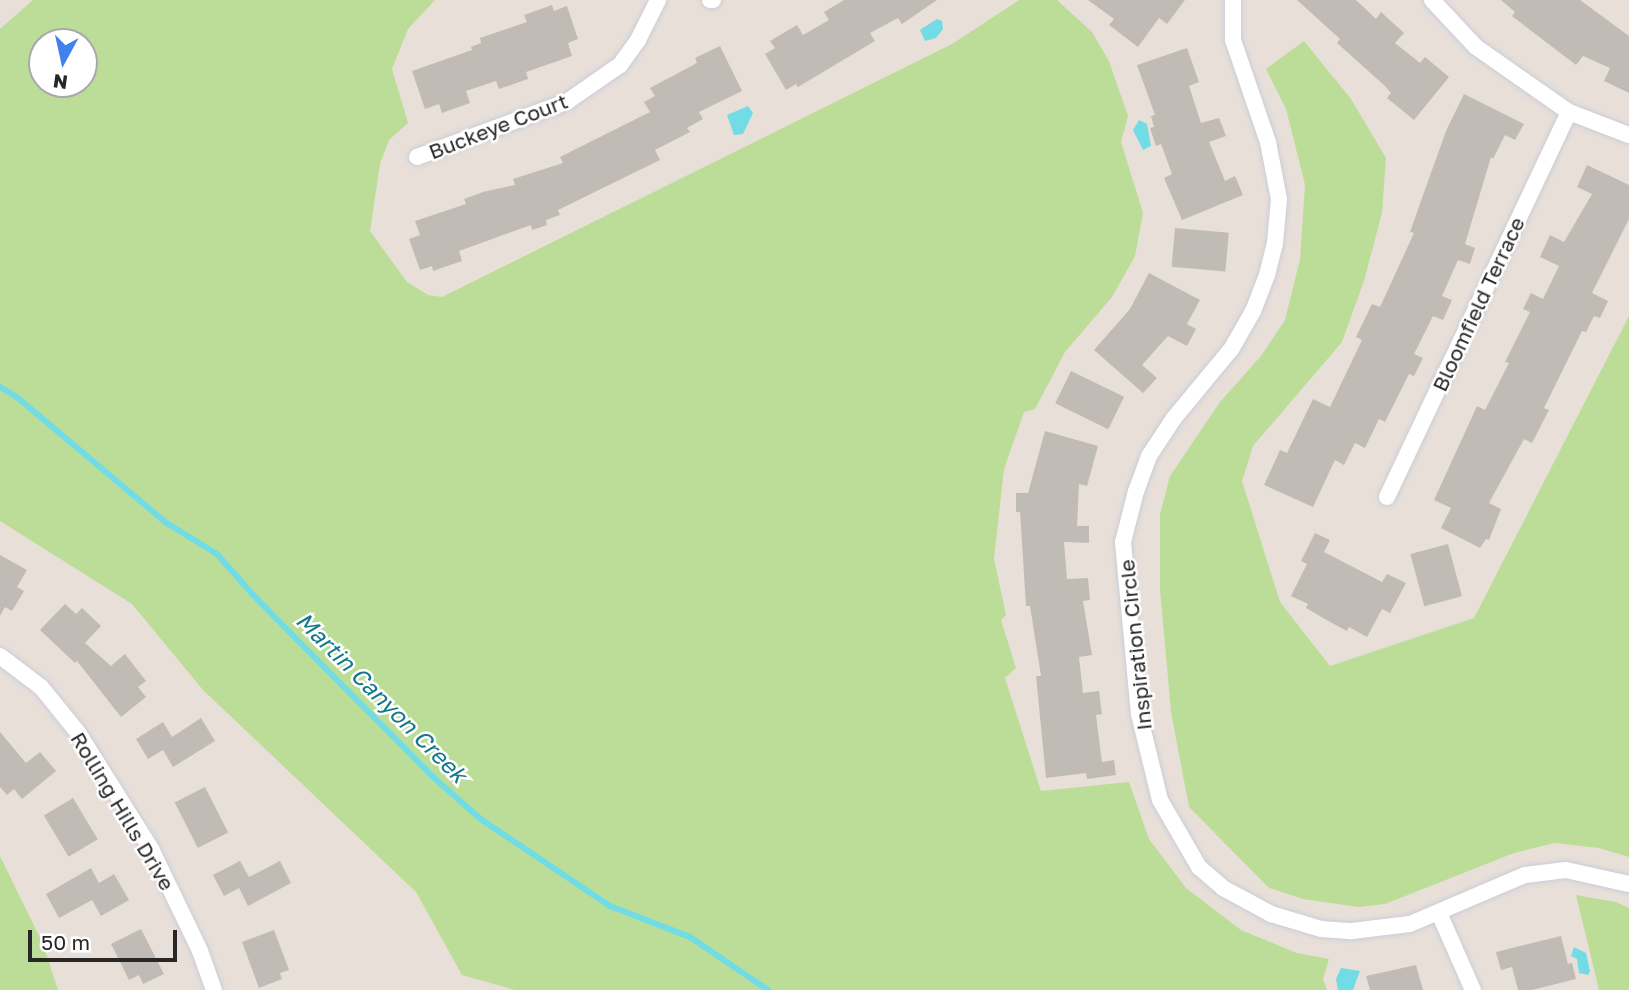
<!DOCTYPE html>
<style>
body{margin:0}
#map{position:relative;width:1629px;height:990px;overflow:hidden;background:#e9dfd9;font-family:"Golos Text",sans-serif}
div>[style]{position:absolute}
.green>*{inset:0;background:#bcdd98}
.water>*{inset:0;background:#71dce6}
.stream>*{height:6px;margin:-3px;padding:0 3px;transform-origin:3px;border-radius:3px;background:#71dce6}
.building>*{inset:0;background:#c1bbb5;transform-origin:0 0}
.roads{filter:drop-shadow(0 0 2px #c8ced8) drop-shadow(0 0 2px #c8ced8)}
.minor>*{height:16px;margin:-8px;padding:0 8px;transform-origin:8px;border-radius:8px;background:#fff}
span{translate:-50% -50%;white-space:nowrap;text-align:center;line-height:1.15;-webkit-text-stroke:5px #fff;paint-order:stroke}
.street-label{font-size:21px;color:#272727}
.water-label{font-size:23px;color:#15798d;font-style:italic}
.north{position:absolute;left:28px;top:28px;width:70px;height:70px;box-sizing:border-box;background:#fff;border:2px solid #a9a9a9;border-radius:50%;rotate:188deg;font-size:19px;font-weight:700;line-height:28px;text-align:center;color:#272727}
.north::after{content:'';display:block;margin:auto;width:24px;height:32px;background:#4280ed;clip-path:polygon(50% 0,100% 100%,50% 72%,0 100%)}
.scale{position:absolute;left:28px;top:930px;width:149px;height:32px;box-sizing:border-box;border:4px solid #272727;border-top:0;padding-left:9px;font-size:21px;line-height:24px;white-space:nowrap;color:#272727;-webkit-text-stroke:5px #fff;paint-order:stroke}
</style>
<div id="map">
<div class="green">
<i style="clip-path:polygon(evenodd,33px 0,435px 0,408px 29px,392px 69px,408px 123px,389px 140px,380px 164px,370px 231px,407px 282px,428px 295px,442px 297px,952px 44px,1019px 0,1057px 0,1092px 32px,1109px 61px,1128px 116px,1121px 142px,1143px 213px,1135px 256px,1112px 297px,1065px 352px,1035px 409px,1024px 412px,1004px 469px,994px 559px,1006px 615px,1001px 620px,1016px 668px,1005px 678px,1041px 791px,1129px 782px,1149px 839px,1186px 888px,1241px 930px,1297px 953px,1329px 959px,1323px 979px,1327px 990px,515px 990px,462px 975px,416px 892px,203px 690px,132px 604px,0 521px,0 29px,33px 0,42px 42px,84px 42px,84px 84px,42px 84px,42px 42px)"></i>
<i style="clip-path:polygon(1304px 41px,1351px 99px,1386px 158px,1382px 213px,1364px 281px,1342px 342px,1253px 446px,1242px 481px,1280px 602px,1330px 666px,1474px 618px,1629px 316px,1629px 857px,1599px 848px,1554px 843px,1514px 853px,1385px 904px,1358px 907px,1303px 899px,1269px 888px,1189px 807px,1171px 712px,1160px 589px,1160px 514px,1170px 476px,1220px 402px,1261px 356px,1285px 320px,1300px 259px,1305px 185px,1286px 109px,1266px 69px)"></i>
<i style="clip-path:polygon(0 856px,43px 944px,58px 990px,0 990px)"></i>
<i style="clip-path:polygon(1576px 895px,1616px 902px,1629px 908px,1629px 990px,1599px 990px)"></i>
</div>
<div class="water">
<i style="clip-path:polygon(937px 19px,942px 21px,943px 29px,936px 38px,925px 41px,920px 30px)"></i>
<i style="clip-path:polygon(748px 106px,753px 113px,743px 134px,734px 135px,727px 115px)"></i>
<i style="clip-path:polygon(1139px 120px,1147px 124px,1151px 146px,1143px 150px,1133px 130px)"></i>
<i style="clip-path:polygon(1574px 947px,1586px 953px,1590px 971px,1588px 975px,1579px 973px,1577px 959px,1571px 956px)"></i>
<i style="clip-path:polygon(1341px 968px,1360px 971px,1353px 990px,1338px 990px,1336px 979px)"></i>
</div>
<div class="stream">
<i style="left:0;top:387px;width:21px;rotate:31deg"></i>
<i style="left:18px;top:398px;width:192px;rotate:40.1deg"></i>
<i style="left:165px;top:522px;width:61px;rotate:31.6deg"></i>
<i style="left:217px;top:554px;width:55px;rotate:48.7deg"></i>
<i style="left:253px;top:595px;width:256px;rotate:45.3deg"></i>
<i style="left:433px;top:777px;width:65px;rotate:41.3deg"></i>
<i style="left:482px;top:820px;width:154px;rotate:33.9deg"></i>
<i style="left:610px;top:906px;width:86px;rotate:21.2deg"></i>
<i style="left:690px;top:937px;width:94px;rotate:34.2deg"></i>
</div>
<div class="building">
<i style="clip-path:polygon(844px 0,937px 0,902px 24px,898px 18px,870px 33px,875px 41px,798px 87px,796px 84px,786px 90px,765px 54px,775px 48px,770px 41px,797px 25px,803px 35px,829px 20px,824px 12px)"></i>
<i style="clip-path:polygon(1088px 0,1185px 0,1167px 24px,1159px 18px,1138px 47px,1109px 25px,1114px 19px)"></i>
<i style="clip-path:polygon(1297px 0,1356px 0,1376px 19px,1381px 12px,1404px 33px,1395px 43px,1420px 63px,1425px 57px,1449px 77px,1414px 120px,1387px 98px,1391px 93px,1385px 86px,1337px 43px,1340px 39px)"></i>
<i style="clip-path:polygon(1501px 0,1580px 0,1629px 36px,1629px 93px,1604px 81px,1610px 68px,1583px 56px,1576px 65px,1512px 16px,1515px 12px)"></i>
<i style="clip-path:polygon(552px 5px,554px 11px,567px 6px,578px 39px,568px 43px,572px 56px,526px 72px,528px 79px,499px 89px,496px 81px,466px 91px,470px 103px,442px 113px,439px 104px,425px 109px,412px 71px,472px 50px,471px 47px,481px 43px,480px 38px,527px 22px,524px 15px)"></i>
<i style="clip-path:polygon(720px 46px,742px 91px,699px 112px,703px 119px,687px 128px,690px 132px,655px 150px,660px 160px,558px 210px,560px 215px,546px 220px,547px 225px,532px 230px,531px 225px,459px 251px,462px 261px,433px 271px,432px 266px,420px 270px,409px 239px,420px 235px,415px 221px,466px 204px,464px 199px,483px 192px,515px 185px,513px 179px,563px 163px,560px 157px,650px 112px,644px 102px,655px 96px,650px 88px,697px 63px,695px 58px)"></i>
<i style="clip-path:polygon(1187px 48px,1199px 82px,1189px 86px,1201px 123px,1219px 118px,1226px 136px,1209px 142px,1225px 181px,1235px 176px,1243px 195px,1182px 220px,1164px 178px,1172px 174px,1161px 144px,1156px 146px,1150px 128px,1154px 127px,1151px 116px,1155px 115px,1137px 65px)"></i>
<i style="clip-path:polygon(1464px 94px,1524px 124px,1515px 140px,1505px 135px,1493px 159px,1491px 157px,1465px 244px,1475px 248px,1470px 264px,1458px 260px,1442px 296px,1452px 300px,1443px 320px,1433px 316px,1414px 354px,1423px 358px,1414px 376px,1409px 374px,1385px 422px,1379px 419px,1365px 448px,1355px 443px,1344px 465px,1335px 460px,1313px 507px,1264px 485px,1280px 450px,1287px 453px,1313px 399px,1330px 407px,1362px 340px,1356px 337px,1372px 304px,1380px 307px,1414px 233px,1410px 232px,1422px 198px,1446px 131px)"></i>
<i style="clip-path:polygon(1587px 165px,1629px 185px,1629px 219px,1592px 293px,1608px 301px,1600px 318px,1594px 316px,1586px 332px,1582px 331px,1544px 408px,1549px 410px,1532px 443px,1524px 439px,1489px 503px,1501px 509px,1489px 540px,1486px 539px,1480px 548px,1441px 528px,1451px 508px,1434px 500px,1477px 406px,1485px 410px,1509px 363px,1505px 362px,1530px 312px,1523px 309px,1531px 293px,1543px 299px,1559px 266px,1540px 257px,1550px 235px,1564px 242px,1592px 194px,1577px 187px)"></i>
<i style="left:1175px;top:228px;width:54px;height:39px;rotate:5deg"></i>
<i style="clip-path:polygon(1149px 273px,1200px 300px,1187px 324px,1196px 329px,1187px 346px,1168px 336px,1142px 365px,1157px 378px,1143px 393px,1094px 350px,1130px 309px)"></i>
<i style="left:1071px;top:371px;width:59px;height:36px;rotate:26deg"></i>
<i style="clip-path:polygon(1045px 431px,1098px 446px,1087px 486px,1079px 484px,1077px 526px,1089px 526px,1089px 543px,1064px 542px,1067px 579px,1088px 578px,1090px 600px,1083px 601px,1092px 655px,1079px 657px,1083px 693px,1099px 691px,1102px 714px,1096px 715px,1102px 762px,1114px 760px,1116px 775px,1087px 779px,1086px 773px,1046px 778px,1036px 676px,1041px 676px,1030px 606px,1026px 606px,1020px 512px,1016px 512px,1016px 493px,1028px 493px)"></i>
<i style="clip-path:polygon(1315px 533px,1330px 540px,1324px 552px,1382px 582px,1387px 574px,1406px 583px,1390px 613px,1382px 609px,1367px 637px,1349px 627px,1347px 631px,1330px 622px,1306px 608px,1308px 604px,1291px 596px,1307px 564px,1301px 561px)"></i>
<i style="left:1448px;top:544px;width:54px;height:39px;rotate:75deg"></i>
<i style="clip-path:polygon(0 555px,27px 570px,17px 587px,24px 591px,12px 611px,5px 607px,0 616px)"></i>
<i style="clip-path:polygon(65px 604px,76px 614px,82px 608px,101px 626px,85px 643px,111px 666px,125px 654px,146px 681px,138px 687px,146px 697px,121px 717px,77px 661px,75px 663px,40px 630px)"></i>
<i style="clip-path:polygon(201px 718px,215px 741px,173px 767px,163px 750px,148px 759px,136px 739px,163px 722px,172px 737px)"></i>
<i style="clip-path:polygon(0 732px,26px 763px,40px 752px,56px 771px,22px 799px,14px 789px,7px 795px,0 787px)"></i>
<i style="left:205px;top:787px;width:51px;height:34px;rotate:63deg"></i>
<i style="left:73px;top:798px;width:48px;height:34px;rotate:59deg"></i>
<i style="clip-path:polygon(240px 861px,249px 877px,280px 861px,291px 883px,248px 906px,239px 888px,224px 896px,213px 875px)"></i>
<i style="clip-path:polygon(91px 868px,99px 883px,114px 874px,129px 900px,101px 916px,92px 900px,59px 918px,46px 894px)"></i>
<i style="clip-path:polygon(141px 929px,164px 974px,143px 984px,139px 975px,129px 980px,111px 944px)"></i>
<i style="clip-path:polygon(274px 930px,289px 970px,280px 973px,282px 979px,259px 988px,242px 942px)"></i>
<i style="clip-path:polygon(1561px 936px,1568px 964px,1572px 963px,1576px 979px,1532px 990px,1518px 990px,1512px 967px,1501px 970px,1496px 952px)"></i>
<i style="clip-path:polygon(1416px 965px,1423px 990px,1370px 990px,1366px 976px)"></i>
</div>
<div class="roads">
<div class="minor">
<i style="left:710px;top:0;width:3px"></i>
<i style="left:1233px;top:0;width:40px;rotate:90deg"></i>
<i style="left:1233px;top:40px;width:108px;rotate:71.1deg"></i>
<i style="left:1268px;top:142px;width:58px;rotate:79.1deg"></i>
<i style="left:1279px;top:199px;width:44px;rotate:95.2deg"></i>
<i style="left:1275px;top:243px;width:33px;rotate:104deg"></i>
<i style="left:1267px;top:275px;width:39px;rotate:111deg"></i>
<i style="left:1253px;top:311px;width:43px;rotate:119.6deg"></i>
<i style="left:1232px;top:348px;width:91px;rotate:129.6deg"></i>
<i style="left:1174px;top:418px;width:45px;rotate:123.3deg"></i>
<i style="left:1149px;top:456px;width:37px;rotate:110deg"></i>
<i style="left:1136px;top:491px;width:53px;rotate:104.3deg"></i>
<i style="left:1123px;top:542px;width:173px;rotate:84.7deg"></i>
<i style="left:1139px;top:714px;width:89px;rotate:76.3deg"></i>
<i style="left:1160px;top:800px;width:78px;rotate:59.8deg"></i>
<i style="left:1199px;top:867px;width:32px;rotate:41deg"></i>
<i style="left:1223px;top:888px;width:55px;rotate:28.4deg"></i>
<i style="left:1271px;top:914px;width:52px;rotate:16.7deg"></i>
<i style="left:1321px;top:929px;width:31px;rotate:4deg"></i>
<i style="left:1352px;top:931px;width:58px;rotate:-6.9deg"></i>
<i style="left:1410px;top:924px;width:125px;rotate:-23.1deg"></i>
<i style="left:1525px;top:875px;width:41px;rotate:-7deg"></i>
<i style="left:1566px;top:870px;width:65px;rotate:12.5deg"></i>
<i style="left:1432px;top:0;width:64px;rotate:46.9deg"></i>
<i style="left:1476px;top:47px;width:113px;rotate:35deg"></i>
<i style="left:1569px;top:112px;width:64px;rotate:21deg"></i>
<i style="left:417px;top:157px;width:161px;rotate:-20.3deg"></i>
<i style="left:568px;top:101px;width:63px;rotate:-34.7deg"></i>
<i style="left:620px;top:65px;width:31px;rotate:-54deg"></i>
<i style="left:638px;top:40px;width:45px;rotate:-63.4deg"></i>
<i style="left:1387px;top:497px;width:426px;rotate:-64.7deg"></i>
<i style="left:0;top:656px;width:51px;rotate:37.1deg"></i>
<i style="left:41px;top:687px;width:60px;rotate:51deg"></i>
<i style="left:79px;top:734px;width:136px;rotate:57.9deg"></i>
<i style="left:151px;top:849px;width:113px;rotate:64.3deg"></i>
<i style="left:200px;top:951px;width:41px;rotate:70.3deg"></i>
<i style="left:1439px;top:913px;width:84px;rotate:66.2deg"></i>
</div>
</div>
<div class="street-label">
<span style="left:498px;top:126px;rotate:-21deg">Buckeye Court</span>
<span style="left:1478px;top:304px;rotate:-65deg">Bloomfield Terrace</span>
<span style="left:1135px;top:645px;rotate:-96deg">Inspiration Circle</span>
<span style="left:123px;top:811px;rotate:59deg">Rolling Hills Drive</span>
</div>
<div class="water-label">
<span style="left:382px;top:697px;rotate:45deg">Martin Canyon Creek</span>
</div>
<div class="north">N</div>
<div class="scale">50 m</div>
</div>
